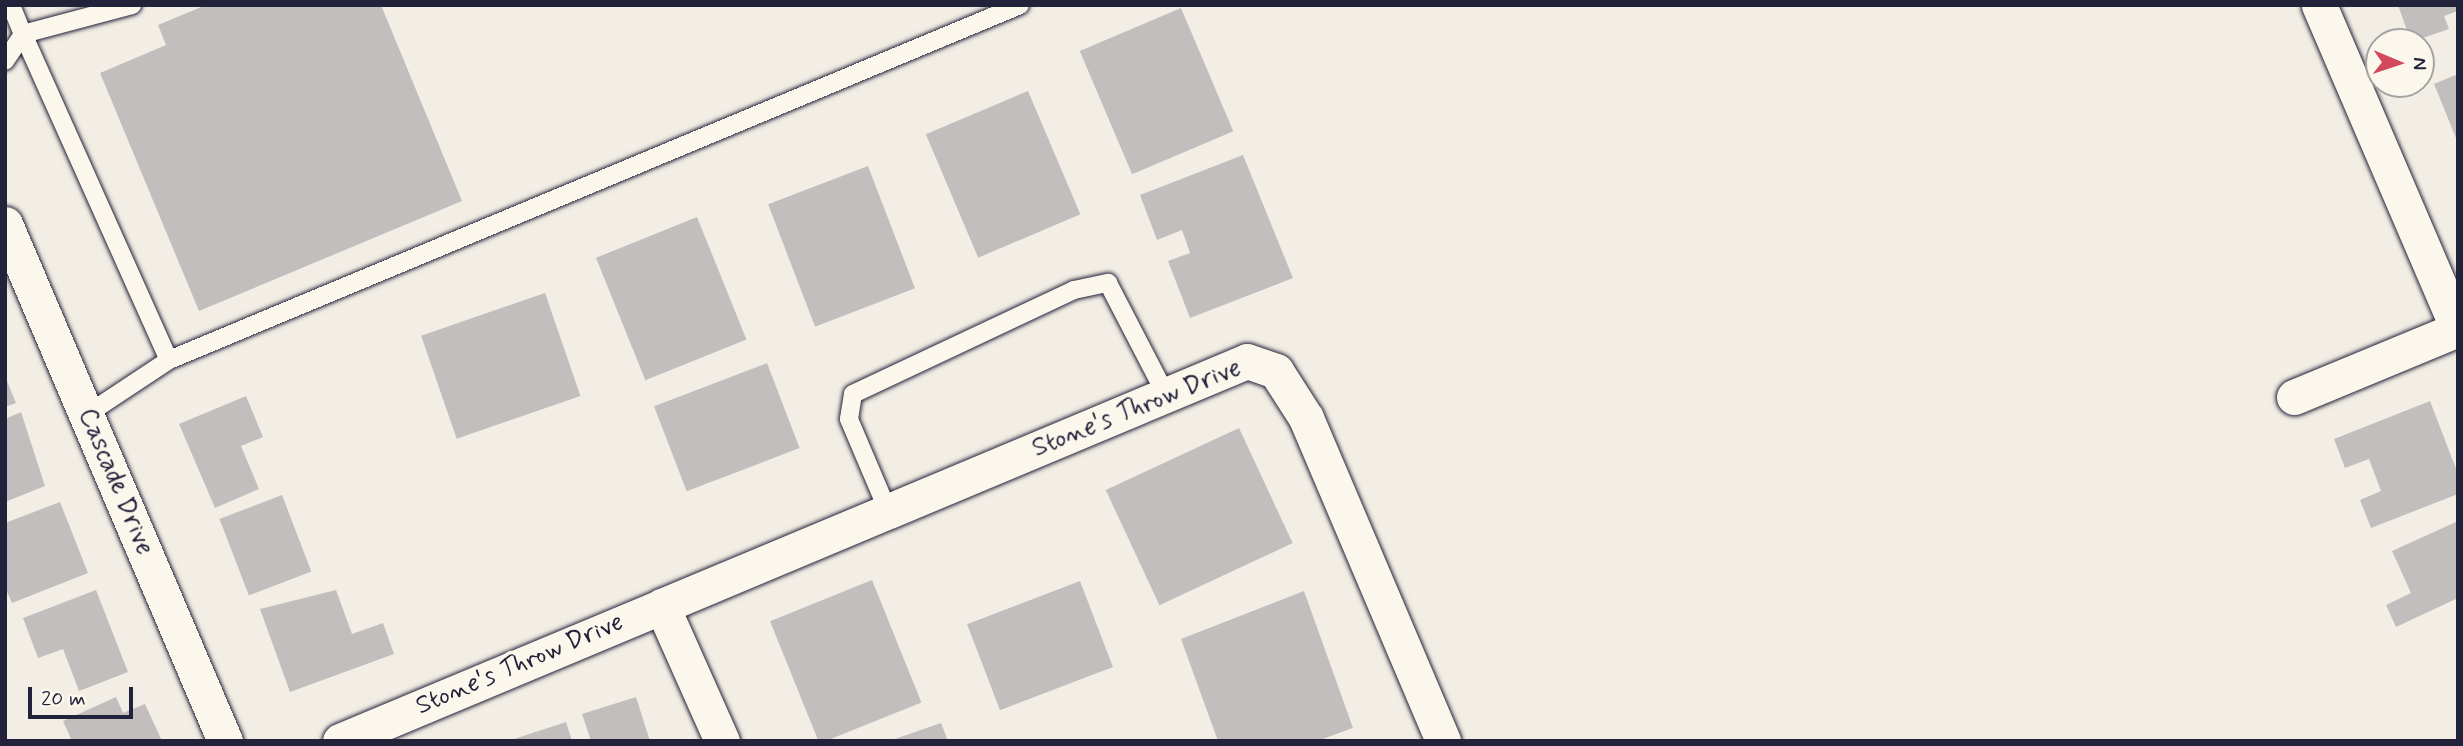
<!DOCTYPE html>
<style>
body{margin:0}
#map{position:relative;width:2463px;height:746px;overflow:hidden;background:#f2eee5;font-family:Mynerve,sans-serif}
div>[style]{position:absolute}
.building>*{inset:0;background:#c2bebe;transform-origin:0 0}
.roads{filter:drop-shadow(0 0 2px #22223b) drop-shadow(0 0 2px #22223b)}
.lane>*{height:18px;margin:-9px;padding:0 9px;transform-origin:9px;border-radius:9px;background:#fbf7ec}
.street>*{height:35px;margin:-17.5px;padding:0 17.5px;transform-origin:17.5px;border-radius:17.5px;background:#fbf7ec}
span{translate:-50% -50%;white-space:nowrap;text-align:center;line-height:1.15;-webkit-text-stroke:7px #fbf7ec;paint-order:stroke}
.street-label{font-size:26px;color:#22223b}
.frame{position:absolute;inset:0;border:7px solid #22223b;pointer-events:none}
.north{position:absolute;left:2365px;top:28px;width:70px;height:70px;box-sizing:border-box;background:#fbf7ec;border:2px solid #a4a2a5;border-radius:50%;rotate:92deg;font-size:19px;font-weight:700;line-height:28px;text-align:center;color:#22223b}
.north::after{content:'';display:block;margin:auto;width:24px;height:32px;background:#d1495b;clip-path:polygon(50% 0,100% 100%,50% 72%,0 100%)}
.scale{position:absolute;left:28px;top:687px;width:105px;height:32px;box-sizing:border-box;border:4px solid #22223b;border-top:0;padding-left:9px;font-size:21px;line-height:24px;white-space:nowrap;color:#22223b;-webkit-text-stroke:5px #fbf7ec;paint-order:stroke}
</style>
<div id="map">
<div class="building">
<i style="clip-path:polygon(206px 5px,381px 5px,462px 201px,199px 311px,100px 73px,166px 45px,158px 25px)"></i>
<i style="clip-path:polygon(2398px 5px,2458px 5px,2458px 11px,2444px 16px,2449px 29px,2411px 42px)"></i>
<i style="left:1181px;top:8px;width:134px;height:110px;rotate:67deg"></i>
<i style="clip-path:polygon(2458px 74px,2458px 143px,2434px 84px)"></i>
<i style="left:1028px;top:91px;width:134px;height:111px;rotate:67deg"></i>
<i style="clip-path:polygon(1243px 155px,1293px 278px,1190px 318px,1168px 261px,1190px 253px,1182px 230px,1157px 240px,1140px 195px)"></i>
<i style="left:868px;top:166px;width:131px;height:107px;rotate:69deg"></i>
<i style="left:697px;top:217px;width:132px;height:109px;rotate:68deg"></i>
<i style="left:545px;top:293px;width:109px;height:131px;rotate:71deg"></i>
<i style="left:767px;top:363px;width:91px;height:121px;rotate:69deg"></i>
<i style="clip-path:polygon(5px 376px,16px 403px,5px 407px)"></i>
<i style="clip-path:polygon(246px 396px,263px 437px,241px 446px,259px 489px,215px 508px,179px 424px)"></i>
<i style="clip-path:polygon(2430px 401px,2458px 474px,2458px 494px,2371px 528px,2360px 500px,2381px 491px,2369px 459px,2345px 468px,2334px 439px)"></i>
<i style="clip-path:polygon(21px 412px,45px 486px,5px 502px,5px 419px)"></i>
<i style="left:1239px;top:428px;width:127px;height:147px;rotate:65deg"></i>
<i style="left:282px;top:495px;width:82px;height:67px;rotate:69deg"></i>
<i style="clip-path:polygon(60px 502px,88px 573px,12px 603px,5px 587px,5px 523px)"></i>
<i style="clip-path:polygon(2458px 521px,2458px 598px,2396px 627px,2386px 605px,2411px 593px,2392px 551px)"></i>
<i style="left:872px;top:580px;width:132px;height:110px;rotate:68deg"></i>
<i style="left:1080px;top:581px;width:92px;height:121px;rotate:69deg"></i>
<i style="clip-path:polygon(96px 590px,128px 672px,79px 691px,63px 649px,38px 658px,23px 618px)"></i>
<i style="clip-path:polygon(336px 590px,352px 634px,383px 623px,394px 654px,290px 692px,260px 609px)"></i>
<i style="clip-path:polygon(1304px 591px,1353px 728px,1317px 741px,1218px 741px,1181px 639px)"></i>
<i style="clip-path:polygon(116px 697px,123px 713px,145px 704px,162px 741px,72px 741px,63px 721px)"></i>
<i style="clip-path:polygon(636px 697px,650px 741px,591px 741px,582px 714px)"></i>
<i style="clip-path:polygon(566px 722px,572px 741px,511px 741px,511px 740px)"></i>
<i style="clip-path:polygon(941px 723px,948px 741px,892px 741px,892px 740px)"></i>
</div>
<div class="roads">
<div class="lane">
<i style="left:11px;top:5px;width:31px;rotate:68deg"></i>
<i style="left:23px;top:34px;width:113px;rotate:-14.9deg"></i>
<i style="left:23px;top:34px;width:357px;rotate:65.9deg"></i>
<i style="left:169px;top:360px;width:100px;rotate:146.5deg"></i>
<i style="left:5px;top:61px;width:32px;rotate:-56deg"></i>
<i style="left:169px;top:360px;width:922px;rotate:-22.64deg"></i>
<i style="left:888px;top:511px;width:100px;rotate:-113deg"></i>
<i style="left:849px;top:419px;width:25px;rotate:-81deg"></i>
<i style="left:853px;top:394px;width:244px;rotate:-25.2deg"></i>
<i style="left:1074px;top:290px;width:35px;rotate:-12deg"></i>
<i style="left:1108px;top:283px;width:126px;rotate:62.6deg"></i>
</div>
<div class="street">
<i style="left:2319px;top:5px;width:353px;rotate:66.8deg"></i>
<i style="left:5px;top:224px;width:562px;rotate:66.95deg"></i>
<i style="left:2294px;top:397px;width:178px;rotate:-22.5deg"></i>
<i style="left:340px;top:741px;width:349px;rotate:-22.7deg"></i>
<i style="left:722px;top:741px;width:148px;rotate:-114deg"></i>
<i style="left:662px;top:606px;width:634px;rotate:-22.72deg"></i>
<i style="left:1247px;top:361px;width:31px;rotate:19deg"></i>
<i style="left:1276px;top:371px;width:56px;rotate:57.4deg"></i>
<i style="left:1306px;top:418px;width:351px;rotate:67deg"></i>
</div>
</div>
<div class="street-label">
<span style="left:1137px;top:409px;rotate:-22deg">Stone's Throw Drive</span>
<span style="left:115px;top:482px;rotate:67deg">Cascade Drive</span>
<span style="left:520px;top:665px;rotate:-23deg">Stone's Throw Drive</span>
</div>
<div class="frame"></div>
<div class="north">N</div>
<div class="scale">20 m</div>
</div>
